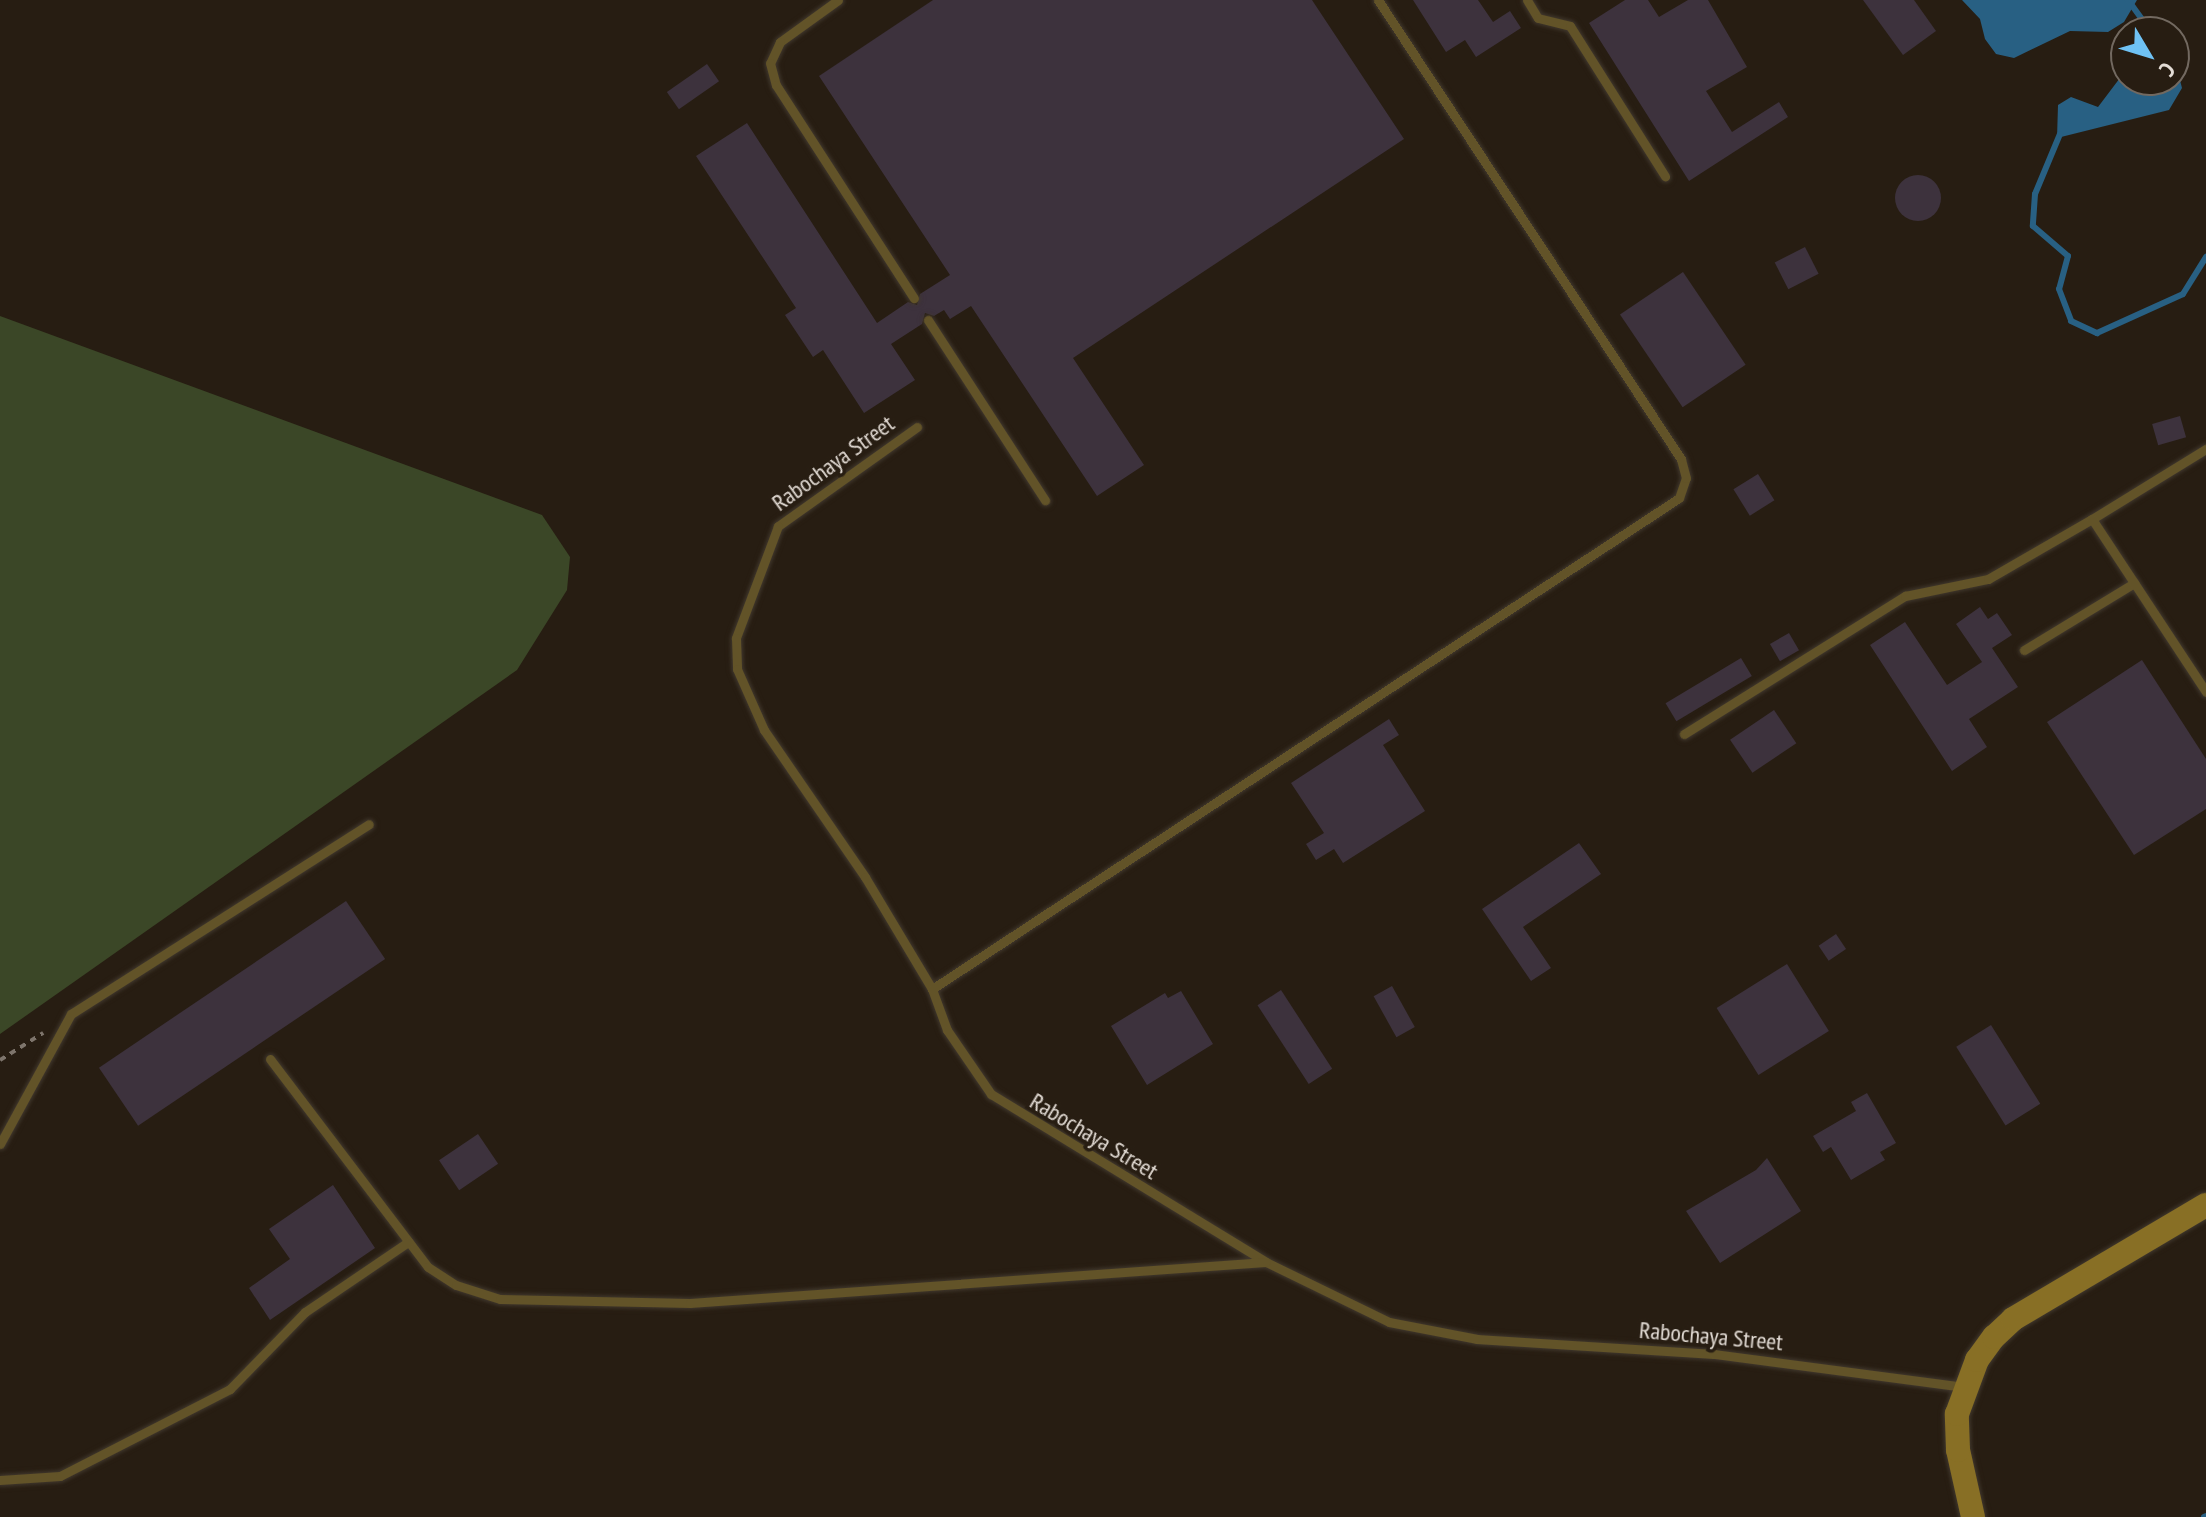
<!DOCTYPE html>
<meta charset="utf-8">
<style>
body{margin:0}
#map{position:relative;width:2206px;height:1517px;overflow:hidden;background:#271d12;font-family:"PT Sans Narrow",sans-serif}
div>[style]{position:absolute}
.green>*{inset:0;background:#3b4727}
.water>*{inset:0;background:#286083}
.stream>*{height:6px;margin:-3px;padding:0 3px;transform-origin:3px;border-radius:3px;background:#286083}
.building>*{inset:0;background:#3d323d;transform-origin:0 0}
.round{border-radius:50%}
.path>*{height:4px;margin-top:-2px;transform-origin:0;background:repeating-linear-gradient(90deg,#7e756c 0 6px,transparent 0 12px)}
.roads{filter:drop-shadow(0 0 2px #41382d) drop-shadow(0 0 2px #41382d)}
.lane>*{height:9px;margin:-4.5px;padding:0 4.5px;transform-origin:4.5px;border-radius:4.5px;background:#625328}
.secondary>*{height:24px;margin:-12px;padding:0 12px;transform-origin:12px;border-radius:12px;background:#886f25}
span{translate:-50% -50%;white-space:nowrap;text-align:center;line-height:1.15;-webkit-text-stroke:7px #271d12;paint-order:stroke}
.street-label{font-size:24px;color:#e3dcd5}
.north{position:absolute;left:2110px;top:16px;width:80px;height:80px;box-sizing:border-box;background:#271d12;border:2px solid #726960;border-radius:50%;rotate:128deg;font-size:22px;font-weight:700;line-height:32px;text-align:center;color:#e3dcd5}
.north::after{content:'';display:block;margin:auto;width:28px;height:36px;background:#6fc2f4;clip-path:polygon(50% 0,100% 100%,50% 72%,0 100%)}
</style>
<div id="map">
<div class="green">
<i style="clip-path:polygon(0 316px,542px 515px,570px 557px,567px 590px,517px 670px,0 1034px)"></i>
</div>
<div class="water">
<i style="clip-path:polygon(1962px 0,2137px 0,2124px 22px,2108px 32px,2070px 31px,2014px 58px,1996px 54px,1985px 39px,1980px 19px)"></i>
<i style="clip-path:polygon(2174px 57px,2182px 88px,2169px 110px,2057px 138px,2058px 105px,2071px 97px,2098px 107px,2126px 70px,2126px 80px,2174px 80px)"></i>
</div>
<div class="stream">
<i style="left:2128px;top:0;width:39px;rotate:54deg"></i>
<i style="left:2060px;top:134px;width:65px;rotate:112.6deg"></i>
<i style="left:2035px;top:194px;width:32px;rotate:94deg"></i>
<i style="left:2033px;top:226px;width:46px;rotate:40.6deg"></i>
<i style="left:2068px;top:256px;width:34px;rotate:105deg"></i>
<i style="left:2059px;top:289px;width:34px;rotate:69deg"></i>
<i style="left:2071px;top:321px;width:29px;rotate:25deg"></i>
<i style="left:2097px;top:333px;width:94px;rotate:-24.4deg"></i>
<i style="left:2183px;top:294px;width:44px;rotate:-58.1deg"></i>
<i style="left:2204px;top:1517px;width:2px;rotate:-27deg"></i>
</div>
<div class="building">
<i style="clip-path:polygon(933px 0,1312px 0,1404px 139px,1073px 358px,1144px 465px,1097px 496px,971px 306px,950px 319px,944px 310px,934px 316px,925px 313px,922px 324px,891px 344px,915px 380px,864px 413px,823px 350px,813px 357px,785px 315px,796px 308px,696px 156px,747px 123px,877px 323px,908px 302px,917px 305px,920px 294px,950px 275px,819px 76px)"></i>
<i style="clip-path:polygon(1413px 0,1478px 0,1493px 22px,1510px 11px,1521px 28px,1476px 57px,1465px 40px,1446px 52px)"></i>
<i style="clip-path:polygon(1625px 0,1648px 0,1659px 17px,1688px 0,1708px 0,1747px 67px,1706px 91px,1732px 132px,1779px 102px,1788px 117px,1689px 181px,1589px 23px)"></i>
<i style="clip-path:polygon(1863px 0,1914px 0,1936px 31px,1903px 55px)"></i>
<i style="left:707px;top:64px;width:21px;height:49px;rotate:55deg"></i>
<i class="round" style="left:1895px;top:175px;width:46px;height:46px"></i>
<i style="left:1805px;top:247px;width:30px;height:34px;rotate:63deg"></i>
<i style="left:1683px;top:272px;width:112px;height:76px;rotate:56deg"></i>
<i style="left:2180px;top:416px;width:22px;height:29px;rotate:74deg"></i>
<i style="left:1758px;top:474px;width:31px;height:29px;rotate:58deg"></i>
<i style="clip-path:polygon(1980px 607px,1988px 619px,1997px 613px,2012px 635px,1992px 648px,2018px 687px,1969px 719px,1987px 747px,1952px 771px,1870px 645px,1905px 622px,1947px 685px,1982px 662px,1956px 624px)"></i>
<i style="left:1789px;top:633px;width:20px;height:22px;rotate:60deg"></i>
<i style="left:1741px;top:658px;width:21px;height:88px;rotate:59deg"></i>
<i style="clip-path:polygon(2142px 660px,2206px 759px,2206px 809px,2134px 855px,2047px 722px)"></i>
<i style="left:1774px;top:710px;width:40px;height:53px;rotate:56deg"></i>
<i style="clip-path:polygon(1389px 719px,1399px 735px,1383px 745px,1425px 811px,1343px 863px,1334px 849px,1316px 860px,1306px 844px,1324px 833px,1291px 783px)"></i>
<i style="clip-path:polygon(1579px 843px,1601px 874px,1523px 927px,1551px 968px,1531px 981px,1482px 909px)"></i>
<i style="left:346px;top:901px;width:70px;height:298px;rotate:56deg"></i>
<i style="left:1836px;top:934px;width:18px;height:21px;rotate:56deg"></i>
<i style="left:1787px;top:964px;width:79px;height:83px;rotate:58deg"></i>
<i style="left:1392px;top:986px;width:47px;height:21px;rotate:61deg"></i>
<i style="left:1281px;top:990px;width:94px;height:28px;rotate:57deg"></i>
<i style="clip-path:polygon(1181px 991px,1213px 1044px,1147px 1085px,1111px 1026px,1165px 993px,1168px 998px)"></i>
<i style="left:1991px;top:1025px;width:93px;height:41px;rotate:58deg"></i>
<i style="clip-path:polygon(1867px 1093px,1896px 1143px,1880px 1152px,1885px 1160px,1851px 1180px,1831px 1147px,1823px 1152px,1813px 1136px,1856px 1111px,1851px 1102px)"></i>
<i style="left:478px;top:1134px;width:36px;height:47px;rotate:56deg"></i>
<i style="clip-path:polygon(1767px 1158px,1801px 1211px,1720px 1263px,1686px 1211px,1756px 1170px)"></i>
<i style="clip-path:polygon(333px 1185px,375px 1248px,270px 1320px,249px 1288px,290px 1259px,269px 1229px)"></i>
</div>
<div class="path">
<i style="left:0;top:1060px;width:51px;rotate:-32.1deg"></i>
</div>
<div class="roads">
<div class="lane">
<i style="left:838px;top:0;width:72px;rotate:144.1deg"></i>
<i style="left:780px;top:42px;width:23px;rotate:115deg"></i>
<i style="left:770px;top:63px;width:23px;rotate:75deg"></i>
<i style="left:776px;top:85px;width:254px;rotate:57.1deg"></i>
<i style="left:1527px;top:0;width:21px;rotate:59deg"></i>
<i style="left:1538px;top:18px;width:33px;rotate:14deg"></i>
<i style="left:1570px;top:26px;width:178px;rotate:57.7deg"></i>
<i style="left:928px;top:320px;width:215px;rotate:57deg"></i>
<i style="left:917px;top:427px;width:171px;rotate:144.5deg"></i>
<i style="left:778px;top:526px;width:120px;rotate:110.6deg"></i>
<i style="left:736px;top:638px;width:31px;rotate:88deg"></i>
<i style="left:737px;top:669px;width:67px;rotate:66.1deg"></i>
<i style="left:764px;top:730px;width:178px;rotate:55.5deg"></i>
<i style="left:865px;top:877px;width:131px;rotate:59.1deg"></i>
<i style="left:932px;top:989px;width:44px;rotate:69.9deg"></i>
<i style="left:947px;top:1030px;width:78px;rotate:55.5deg"></i>
<i style="left:991px;top:1094px;width:322px;rotate:31.4deg"></i>
<i style="left:1266px;top:1262px;width:137px;rotate:26deg"></i>
<i style="left:1389px;top:1322px;width:90px;rotate:10.9deg"></i>
<i style="left:1477px;top:1339px;width:237px;rotate:3.6deg"></i>
<i style="left:1714px;top:1354px;width:252px;rotate:7.5deg"></i>
<i style="left:2092px;top:519px;width:134px;rotate:-31.6deg"></i>
<i style="left:2024px;top:650px;width:129px;rotate:-31.3deg"></i>
<i style="left:1684px;top:734px;width:261px;rotate:-32deg"></i>
<i style="left:1905px;top:596px;width:85px;rotate:-11.6deg"></i>
<i style="left:1988px;top:579px;width:120px;rotate:-30deg"></i>
<i style="left:2092px;top:519px;width:207px;rotate:56.6deg"></i>
<i style="left:932px;top:989px;width:894px;rotate:-33.32deg"></i>
<i style="left:1679px;top:498px;width:21px;rotate:-71deg"></i>
<i style="left:1686px;top:478px;width:20px;rotate:-105deg"></i>
<i style="left:1681px;top:459px;width:550px;rotate:-123.43deg"></i>
<i style="left:270px;top:1059px;width:261px;rotate:52.8deg"></i>
<i style="left:428px;top:1267px;width:33px;rotate:33deg"></i>
<i style="left:456px;top:1285px;width:46px;rotate:17.7deg"></i>
<i style="left:500px;top:1299px;width:190px;rotate:1.2deg"></i>
<i style="left:690px;top:1303px;width:577px;rotate:-4.07deg"></i>
<i style="left:0;top:1144px;width:148px;rotate:-61.4deg"></i>
<i style="left:71px;top:1014px;width:353px;rotate:-32.5deg"></i>
<i style="left:0;top:1480px;width:60px;rotate:-3.8deg"></i>
<i style="left:60px;top:1476px;width:191px;rotate:-27.1deg"></i>
<i style="left:230px;top:1389px;width:107px;rotate:-45.8deg"></i>
<i style="left:305px;top:1312px;width:125px;rotate:-34.2deg"></i>
</div>
<div class="secondary">
<i style="left:1973px;top:1517px;width:69px;rotate:-102.6deg"></i>
<i style="left:1958px;top:1450px;width:36px;rotate:-92deg"></i>
<i style="left:1957px;top:1414px;width:58px;rotate:-69.7deg"></i>
<i style="left:1977px;top:1360px;width:29px;rotate:-54deg"></i>
<i style="left:1994px;top:1337px;width:26px;rotate:-43deg"></i>
<i style="left:2013px;top:1319px;width:224px;rotate:-30.6deg"></i>
</div>
</div>
<div class="street-label">
<span style="left:833px;top:463px;rotate:-36deg">Rabochaya Street</span>
<span style="left:1094px;top:1136px;rotate:31deg">Rabochaya Street</span>
<span style="left:1711px;top:1336px;rotate:5deg">Rabochaya Street</span>
</div>
<div class="north">С</div>
</div>
